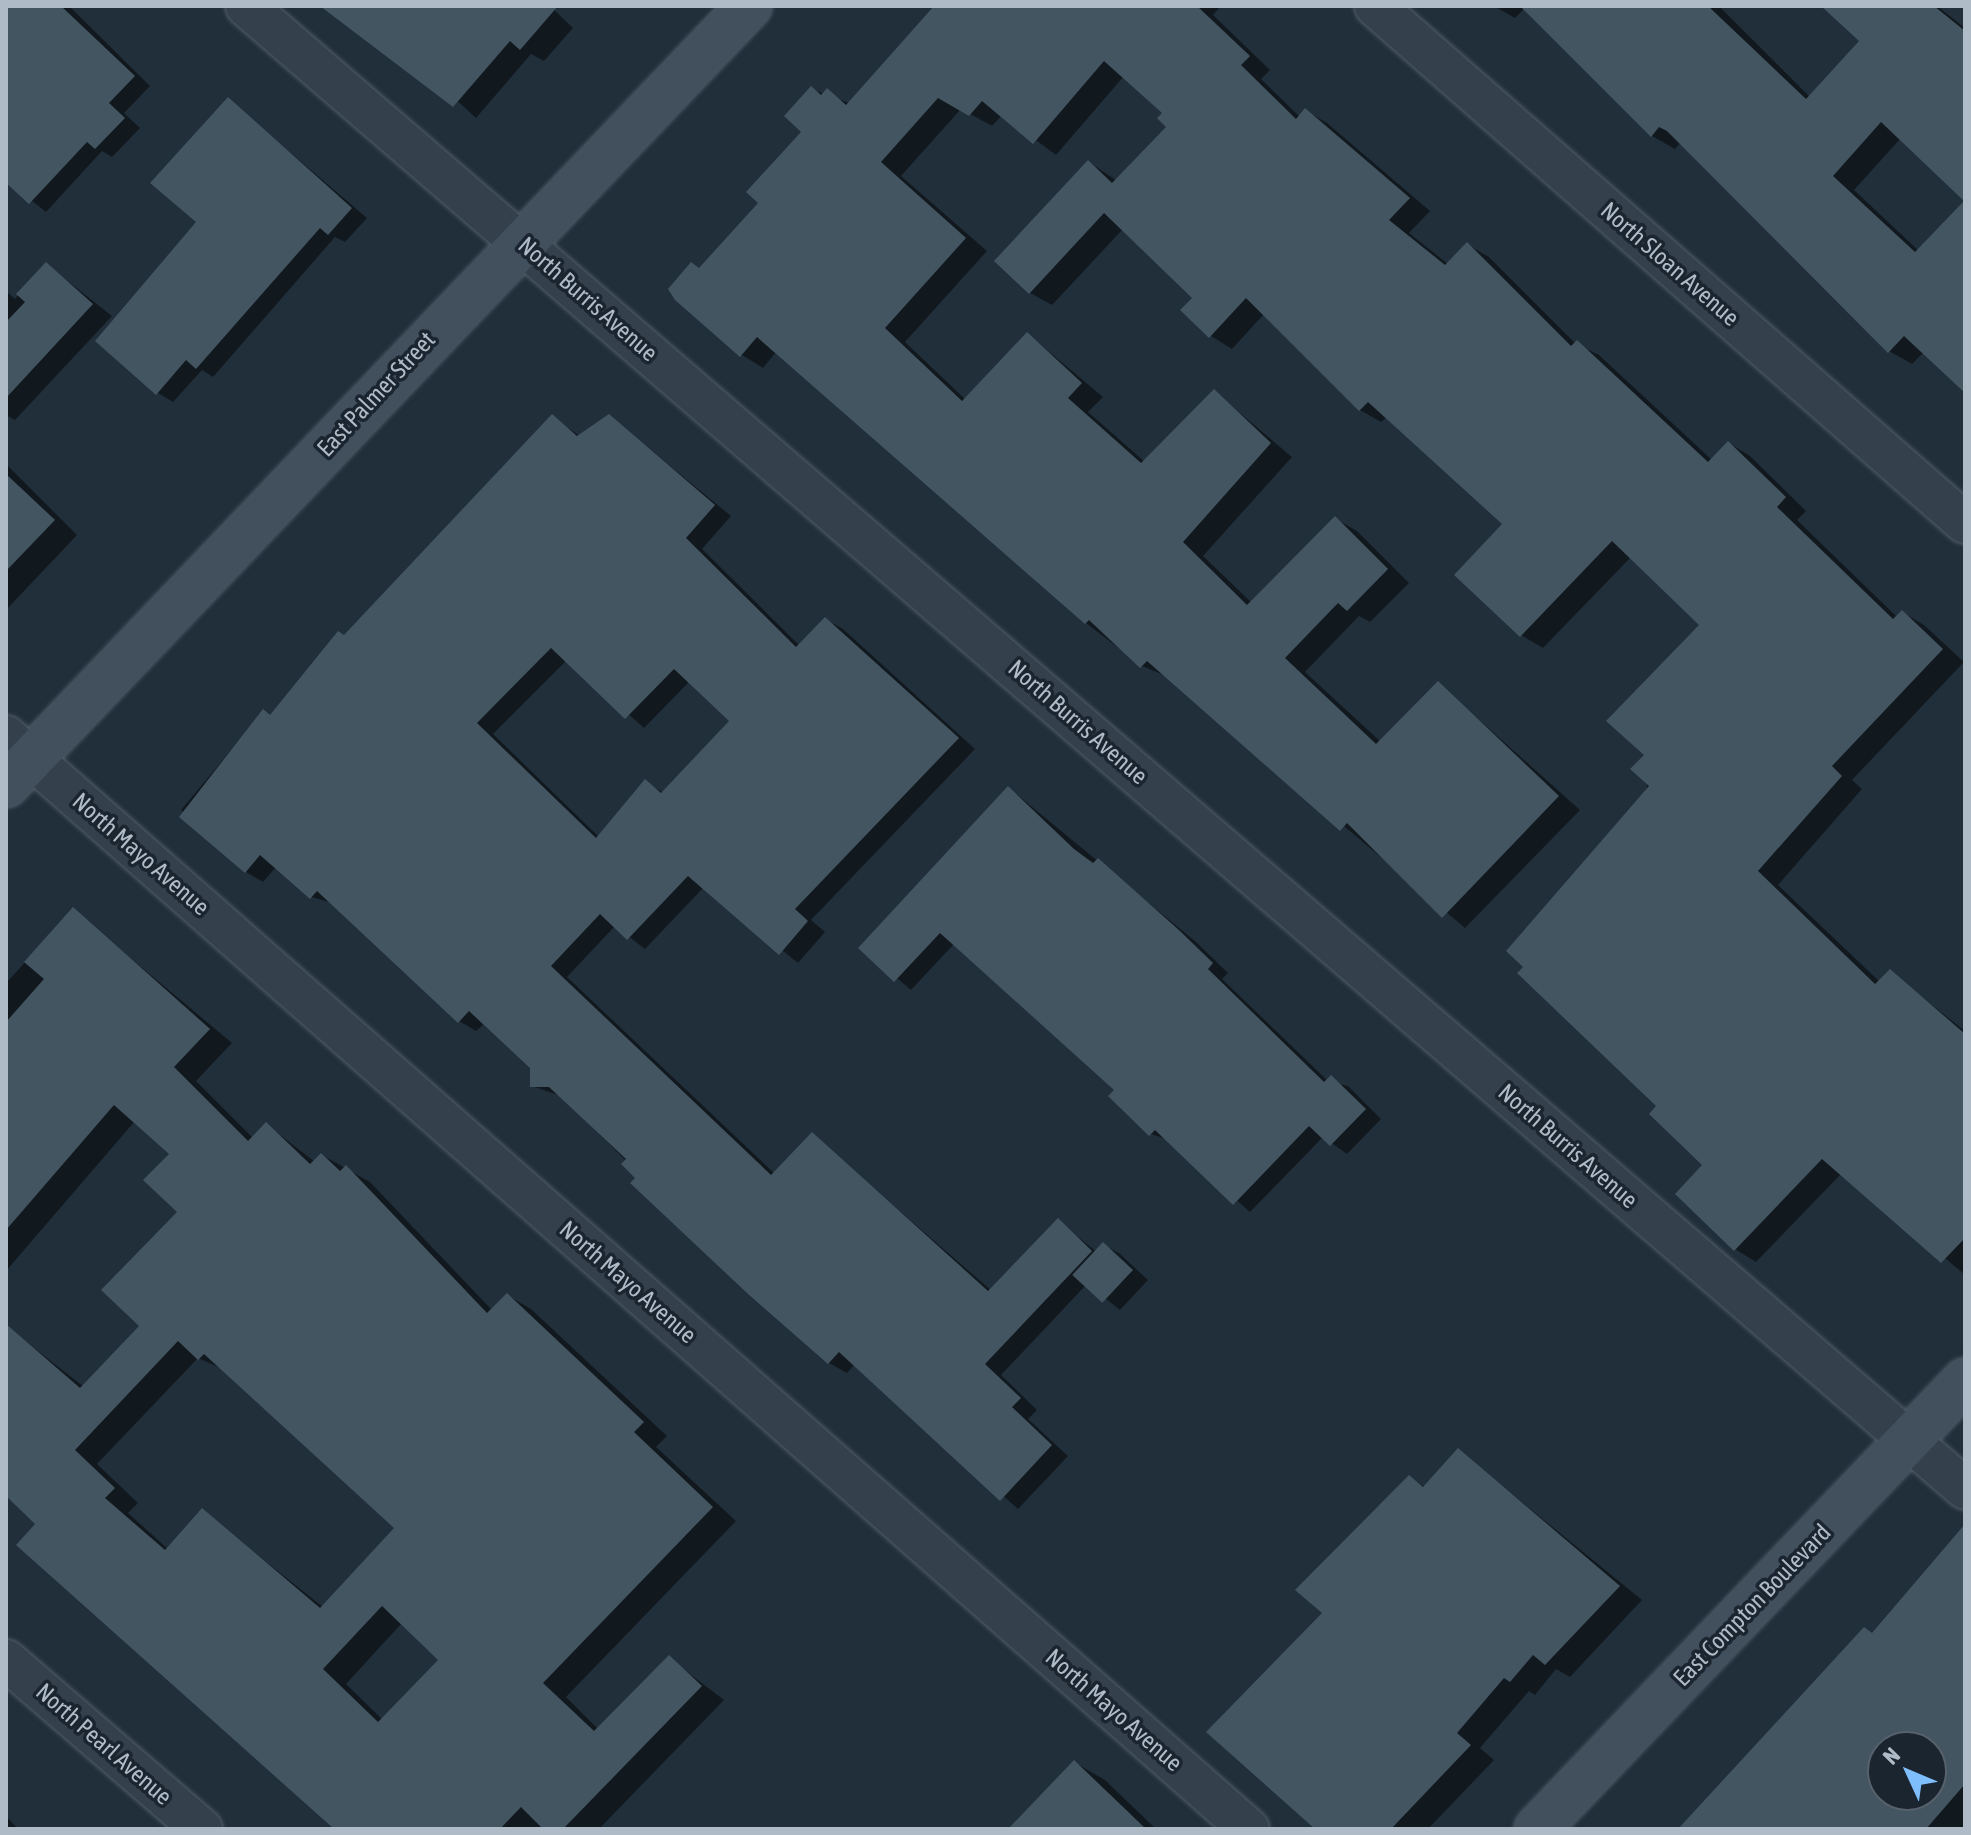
<!DOCTYPE html>
<style>
body{margin:0}
#map{position:relative;width:1971px;height:1835px;overflow:hidden;background:#212f3b;font-family:"Asap Condensed",sans-serif}
div>[style]{position:absolute}
.shadow>*{inset:0;background:#0007}
.building>*{inset:0;background:#445562;transform-origin:0 0}
.roads{filter:drop-shadow(0 0 2px #525e69) drop-shadow(0 0 2px #525e69)}
.minor>*{height:40px;margin:-20px;padding:0 20px;transform-origin:20px;border-radius:20px;background:#34404b}
.secondary>*{height:44px;margin:-22px;padding:0 22px;transform-origin:22px;border-radius:22px;background:#42505e}
span{translate:-50% -50%;white-space:nowrap;text-align:center;line-height:1.15;-webkit-text-stroke:7px #1a2530;paint-order:stroke}
.street-label{font-size:24px;color:#afbbc7}
.frame{position:absolute;inset:0;border:8px solid #afbbc7;pointer-events:none}
.north{position:absolute;left:1867px;top:1731px;width:80px;height:80px;box-sizing:border-box;background:#1a2530;border:2px solid #56616c;border-radius:50%;rotate:314deg;font-size:22px;font-weight:700;line-height:32px;text-align:center;color:#afbbc7}
.north::after{content:'';display:block;margin:auto;width:28px;height:36px;background:#7fbefd;clip-path:polygon(50% 0,100% 100%,50% 72%,0 100%)}
</style>
<div id="map">
<div class="shadow">
<i style="clip-path:polygon(6px 6px,69px 6px,150px 86px,124px 113px,140px 128px,112px 157px,102px 151px,46px 212px,6px 180px)"></i>
<i style="clip-path:polygon(353px 6px,550px 6px,573px 28px,544px 61px,531px 54px,476px 118px)"></i>
<i style="clip-path:polygon(936px 6px,1221px 6px,1213px 15px,1270px 70px,1261px 79px,1300px 117px,1306px 111px,1327px 123px,1430px 211px,1409px 233px,1448px 264px,1468px 245px,1489px 257px,1576px 344px,1599px 355px,1712px 460px,1729px 443px,1750px 456px,1806px 511px,1797px 520px,1897px 617px,1902px 612px,1924px 625px,1964px 662px,1852px 780px,1862px 789px,1778px 885px,1880px 982px,1890px 972px,1965px 1031px,1964px 1274px,1842px 1173px,1756px 1262px,1735px 1249px,1705px 1165px,1659px 1106px,1646px 755px,1702px 625px,1631px 557px,1543px 648px,1521px 635px,1505px 524px,1387px 417px,1381px 422px,1360px 410px,1264px 314px,1232px 349px,1211px 336px,1195px 298px,1123px 229px,1052px 305px,1030px 293px,1089px 162px,1117px 181px,1169px 127px,1165px 113px,1124px 76px,1056px 155px,1002px 115px,992px 126px,961px 109px,901px 176px,987px 251px,905px 342px,966px 400px,1028px 334px,1103px 397px,1088px 412px,1145px 462px,1215px 392px,1292px 457px,1203px 556px,1252px 603px,1336px 519px,1357px 531px,1409px 583px,1370px 622px,1359px 616px,1305px 672px,1381px 742px,1438px 683px,1580px 810px,1465px 928px,1166px 676px,1142px 666px,1086px 623px,777px 351px,763px 368px,742px 355px,700px 269px,761px 203px,804px 132px,811px 89px,849px 103px)"></i>
<i style="clip-path:polygon(1494px 6px,1719px 6px,1810px 97px,1862px 41px,1824px 6px,1937px 6px,1965px 28px,1965px 199px,1901px 138px,1854px 190px,1919px 251px,1965px 203px,1965px 392px,1924px 352px,1912px 364px,1889px 351px,1681px 142px,1675px 149px,1652px 136px,1524px 9px,1515px 18px)"></i>
<i style="clip-path:polygon(229px 100px,367px 218px,345px 242px,335px 237px,213px 377px,202px 370px,173px 402px,158px 393px)"></i>
<i style="clip-path:polygon(46px 264px,112px 316px,15px 420px,6px 415px,6px 291px,15px 299px)"></i>
<i style="clip-path:polygon(evenodd,609px 416px,731px 516px,702px 549px,800px 646px,825px 619px,843px 629px,975px 749px,811px 920px,825px 932px,798px 963px,704px 887px,645px 949px,615px 926px,567px 977px,775px 1174px,812px 1135px,992px 1291px,1058px 1221px,1097px 1252px,1104px 1245px,1120px 1254px,1148px 1280px,1120px 1310px,1087px 1284px,1001px 1375px,1037px 1410px,1028px 1419px,1068px 1456px,1018px 1509px,855px 1364px,847px 1373px,829px 1363px,561px 1096px,532px 1086px,532px 1068px,485px 1023px,476px 1031px,459px 1021px,333px 903px,311px 897px,276px 867px,263px 882px,246px 872px,181px 810px,263px 712px,271px 717px,552px 417px,580px 436px,609px 416px,567px 660px,644px 728px,690px 681px,732px 721px,664px 793px,645px 782px,599px 837px,493px 734px,567px 660px)"></i>
<i style="clip-path:polygon(6px 464px,77px 535px,6px 610px)"></i>
<i style="clip-path:polygon(1009px 788px,1196px 942px,1228px 973px,1222px 979px,1328px 1081px,1348px 1086px,1381px 1119px,1347px 1154px,1323px 1137px,1250px 1212px,1169px 1140px,1151px 1134px,1117px 1090px,954px 944px,911px 990px,861px 948px)"></i>
<i style="clip-path:polygon(evenodd,73px 910px,232px 1043px,196px 1081px,253px 1138px,266px 1124px,315px 1162px,322px 1155px,370px 1182px,492px 1310px,507px 1295px,531px 1309px,667px 1436px,656px 1447px,736px 1521px,566px 1697px,600px 1731px,669px 1658px,724px 1700px,599px 1829px,338px 1829px,6px 1494px,6px 1326px,84px 1387px,141px 1326px,179px 1212px,172px 1154px,135px 1121px,6px 1271px,6px 983px,73px 910px,198px 1358px,225px 1370px,397px 1528px,323px 1607px,202px 1511px,168px 1549px,128px 1513px,138px 1503px,97px 1464px,198px 1358px,73px 910px,402px 1623px,441px 1660px,383px 1720px,346px 1684px,402px 1623px)"></i>
<i style="clip-path:polygon(1458px 1450px,1642px 1600px,1570px 1677px,1556px 1669px,1535px 1695px,1529px 1691px,1480px 1748px,1494px 1760px,1428px 1829px,1318px 1829px,1325px 1613px,1409px 1477px,1425px 1487px)"></i>
<i style="clip-path:polygon(evenodd,1965px 1557px,1965px 1829px,1681px 1829px,1874px 1635px,1965px 1557px,1883px 1747px,1931px 1747px,1931px 1795px,1883px 1795px,1883px 1747px)"></i>
<i style="clip-path:polygon(1074px 1762px,1105px 1780px,1156px 1829px,1010px 1829px)"></i>
<i style="clip-path:polygon(6px 1816px,18px 1829px,6px 1829px)"></i>
</div>
<div class="building">
<i style="clip-path:polygon(6px 6px,61px 6px,135px 76px,109px 103px,125px 118px,95px 149px,87px 142px,29px 204px,6px 183px)"></i>
<i style="clip-path:polygon(320px 6px,558px 6px,520px 50px,510px 41px,453px 107px)"></i>
<i style="clip-path:polygon(934px 6px,1197px 6px,1250px 56px,1241px 65px,1296px 119px,1305px 108px,1410px 198px,1389px 220px,1445px 265px,1467px 242px,1571px 346px,1577px 340px,1708px 462px,1728px 441px,1786px 497px,1777px 507px,1893px 619px,1902px 610px,1943px 649px,1832px 766px,1842px 776px,1758px 871px,1875px 984px,1890px 969px,1965px 1034px,1965px 1238px,1941px 1263px,1822px 1159px,1734px 1251px,1675px 1194px,1702px 1165px,1649px 1114px,1656px 1106px,1517px 973px,1523px 967px,1506px 951px,1649px 786px,1630px 769px,1644px 755px,1606px 721px,1699px 625px,1612px 541px,1520px 637px,1454px 575px,1502px 524px,1368px 402px,1359px 411px,1246px 298px,1209px 338px,1180px 310px,1192px 298px,1104px 213px,1029px 294px,994px 261px,1088px 160px,1112px 183px,1166px 127px,1157px 118px,1162px 113px,1104px 61px,1033px 144px,982px 101px,969px 116px,938px 98px,881px 162px,966px 238px,885px 328px,962px 401px,1027px 332px,1082px 383px,1068px 398px,1141px 463px,1214px 389px,1271px 443px,1183px 542px,1247px 605px,1335px 516px,1388px 569px,1347px 611px,1338px 603px,1285px 658px,1376px 744px,1438px 681px,1559px 796px,1442px 918px,1347px 823px,1340px 831px,1147px 661px,1140px 668px,1089px 620px,1085px 624px,757px 337px,740px 357px,675px 300px,668px 289px,691px 262px,699px 268px,758px 203px,746px 192px,801px 132px,784px 116px,811px 86px,821px 95px,827px 88px,846px 105px)"></i>
<i style="clip-path:polygon(evenodd,1520px 6px,1708px 6px,1806px 99px,1859px 41px,1821px 6px,1934px 6px,1965px 31px,1965px 393px,1904px 336px,1888px 353px,1667px 131px,1659px 127px,1651px 137px,1520px 6px,1881px 122px,1964px 201px,1915px 252px,1833px 176px,1881px 122px)"></i>
<i style="clip-path:polygon(228px 97px,352px 208px,328px 235px,320px 228px,196px 369px,186px 360px,156px 395px,95px 341px,196px 222px,150px 183px)"></i>
<i style="clip-path:polygon(46px 262px,93px 304px,6px 398px,6px 322px,25px 302px,16px 294px)"></i>
<i style="clip-path:polygon(evenodd,552px 414px,577px 436px,609px 414px,715px 505px,686px 538px,796px 647px,825px 617px,959px 738px,795px 909px,808px 921px,779px 955px,688px 876px,627px 940px,600px 914px,551px 966px,771px 1175px,812px 1132px,988px 1291px,1058px 1218px,1092px 1251px,985px 1364px,1021px 1398px,1012px 1407px,1052px 1445px,1000px 1501px,839px 1352px,828px 1364px,747px 1293px,630px 1183px,635px 1178px,621px 1164px,626px 1159px,549px 1087px,530px 1087px,530px 1068px,469px 1011px,458px 1023px,317px 891px,310px 899px,260px 855px,245px 873px,179px 817px,263px 709px,270px 715px,338px 631px,344px 635px,552px 414px,551px 648px,625px 719px,674px 669px,729px 721px,661px 793px,645px 779px,596px 838px,477px 723px,551px 648px)"></i>
<i style="clip-path:polygon(6px 474px,55px 520px,6px 571px)"></i>
<i style="clip-path:polygon(1008px 786px,1074px 849px,1093px 863px,1098px 858px,1180px 931px,1213px 963px,1208px 969px,1324px 1082px,1331px 1075px,1366px 1109px,1330px 1146px,1309px 1126px,1233px 1205px,1155px 1130px,1149px 1136px,1108px 1096px,1114px 1090px,940px 933px,894px 982px,858px 948px)"></i>
<i style="clip-path:polygon(evenodd,73px 907px,210px 1029px,174px 1067px,248px 1141px,266px 1122px,310px 1164px,321px 1153px,340px 1171px,346px 1165px,487px 1313px,507px 1293px,644px 1422px,634px 1432px,713px 1507px,543px 1683px,594px 1731px,669px 1655px,702px 1686px,563px 1829px,543px 1829px,521px 1807px,500px 1829px,334px 1829px,16px 1545px,35px 1524px,6px 1496px,6px 1324px,80px 1388px,139px 1326px,101px 1290px,177px 1212px,143px 1180px,169px 1154px,114px 1105px,6px 1230px,6px 1022px,44px 979px,24px 962px,73px 907px,178px 1341px,198px 1360px,204px 1354px,394px 1528px,320px 1608px,202px 1508px,165px 1550px,105px 1498px,115px 1488px,75px 1450px,178px 1341px,73px 907px,382px 1606px,438px 1660px,378px 1722px,323px 1669px,382px 1606px)"></i>
<i style="left:1103px;top:1242px;width:41px;height:45px;rotate:43deg"></i>
<i style="clip-path:polygon(1458px 1448px,1620px 1586px,1545px 1665px,1533px 1655px,1510px 1682px,1504px 1678px,1457px 1733px,1471px 1745px,1391px 1829px,1315px 1829px,1206px 1732px,1322px 1613px,1295px 1590px,1409px 1475px,1423px 1487px)"></i>
<i style="clip-path:polygon(evenodd,1965px 1524px,1965px 1784px,1926px 1829px,1678px 1829px,1864px 1627px,1872px 1633px,1965px 1524px,1883px 1747px,1931px 1747px,1931px 1795px,1883px 1795px,1883px 1747px)"></i>
<i style="clip-path:polygon(1074px 1760px,1146px 1829px,1008px 1829px)"></i>
</div>
<div class="roads">
<div class="minor">
<i style="left:246px;top:6px;width:2270px;rotate:40.78deg"></i>
<i style="left:1375px;top:6px;width:784px;rotate:41.23deg"></i>
<i style="left:6px;top:736px;width:1655px;rotate:41.33deg"></i>
<i style="left:6px;top:1660px;width:259px;rotate:40.8deg"></i>
</div>
<div class="secondary">
<i style="left:6px;top:785px;width:1077px;rotate:-46.35deg"></i>
<i style="left:1537px;top:1829px;width:620px;rotate:-46.31deg"></i>
</div>
</div>
<div class="street-label">
<span style="left:1670px;top:264px;rotate:41deg">North Sloan Avenue</span>
<span style="left:588px;top:299px;rotate:41deg">North Burris Avenue</span>
<span style="left:376px;top:394px;rotate:-47deg">East Palmer Street</span>
<span style="left:1078px;top:722px;rotate:41deg">North Burris Avenue</span>
<span style="left:141px;top:854px;rotate:41deg">North Mayo Avenue</span>
<span style="left:1568px;top:1146px;rotate:41deg">North Burris Avenue</span>
<span style="left:628px;top:1282px;rotate:41deg">North Mayo Avenue</span>
<span style="left:1752px;top:1605px;rotate:-46deg">East Compton Boulevard</span>
<span style="left:1114px;top:1710px;rotate:41deg">North Mayo Avenue</span>
<span style="left:104px;top:1744px;rotate:41deg">North Pearl Avenue</span>
</div>
<div class="frame"></div>
<div class="north">N</div>
</div>
